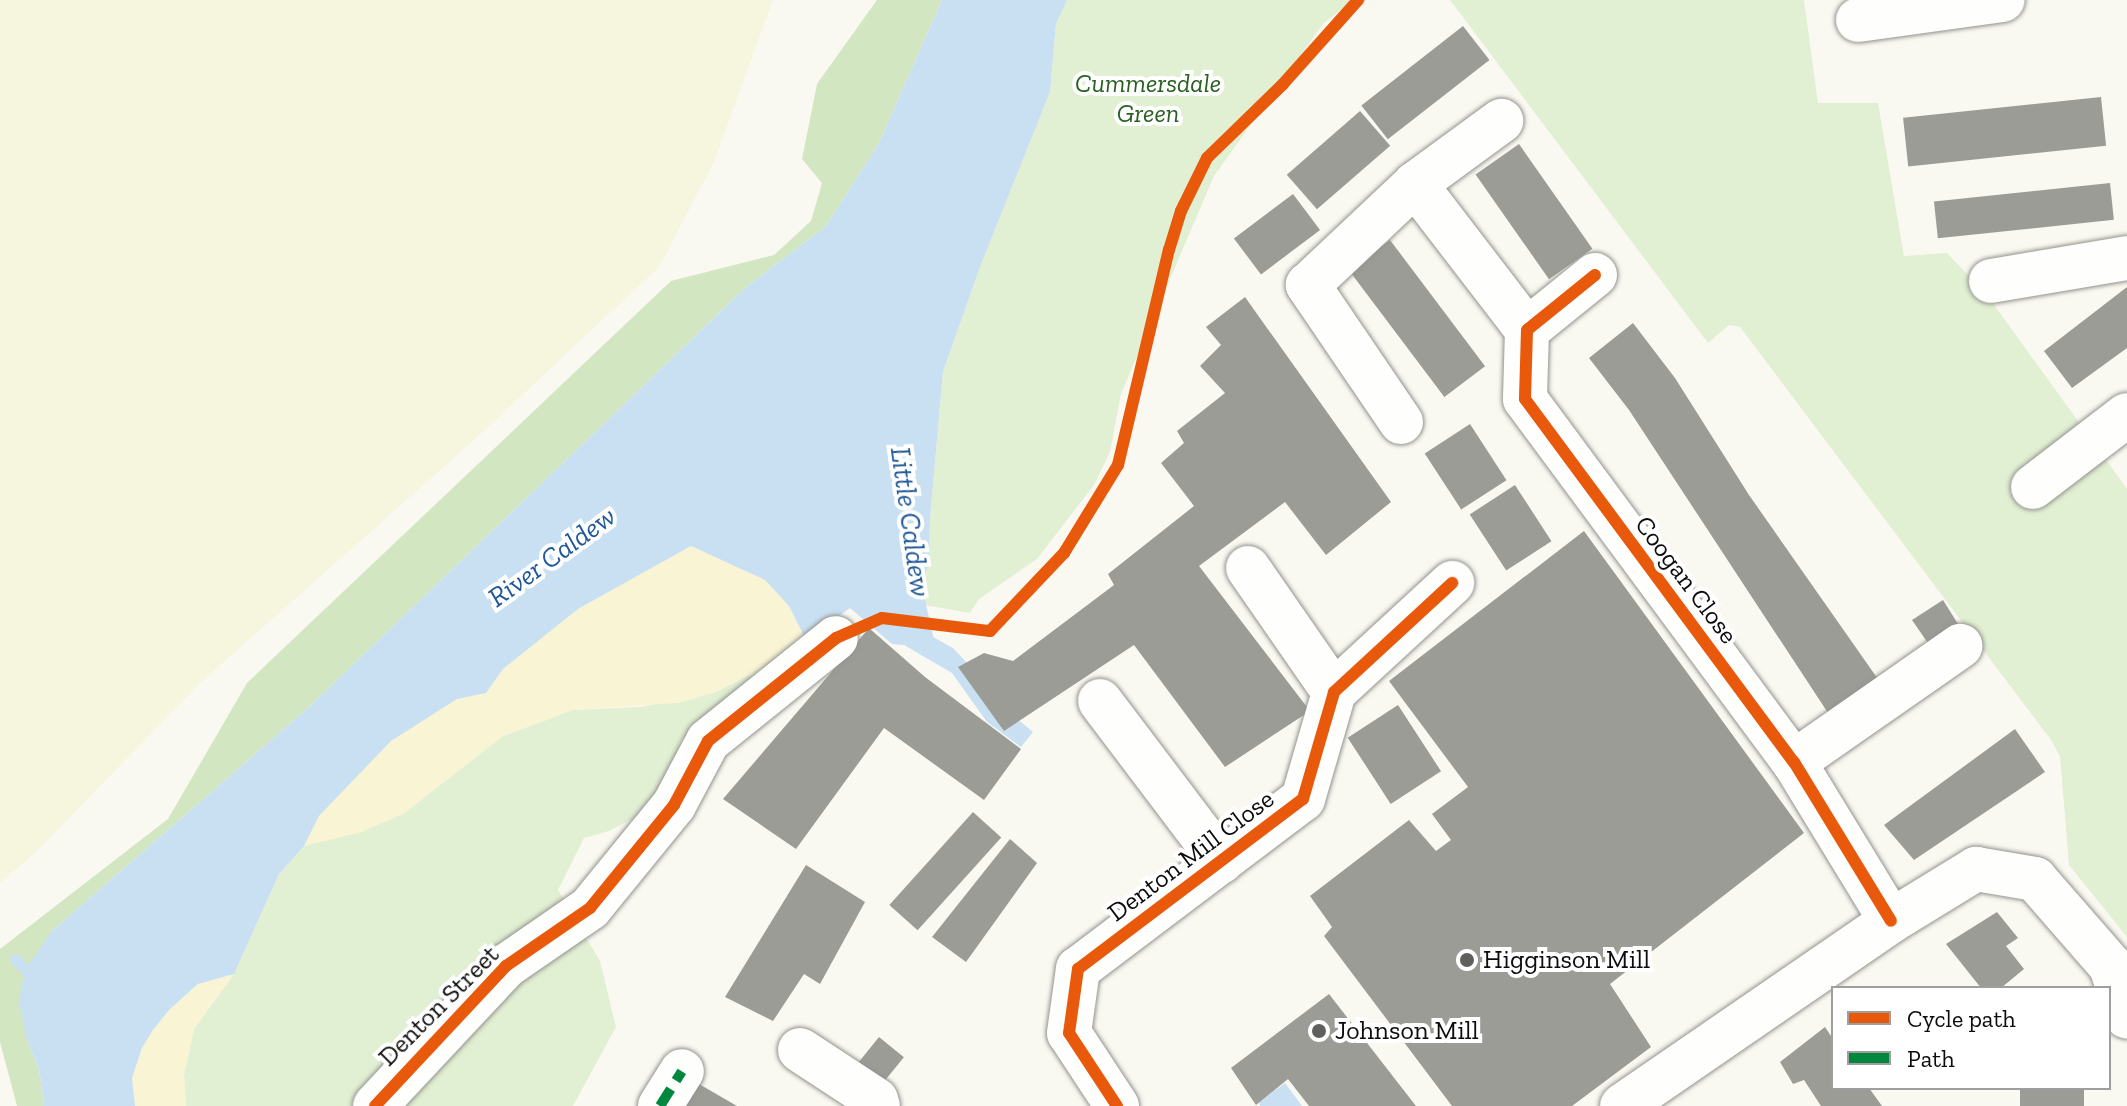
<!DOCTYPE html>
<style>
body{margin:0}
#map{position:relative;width:2127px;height:1106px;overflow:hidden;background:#faf9f1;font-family:"Zilla Slab",serif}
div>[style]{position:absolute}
.farmland>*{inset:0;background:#f6f5de}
.green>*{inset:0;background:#e1efd2}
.forest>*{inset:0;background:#d1e6c1}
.sand>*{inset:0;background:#f8f4d4}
.water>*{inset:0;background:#c9e0f2}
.stream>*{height:11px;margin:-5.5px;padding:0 5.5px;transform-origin:5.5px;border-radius:5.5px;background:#c9e0f2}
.building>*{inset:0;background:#9c9c97;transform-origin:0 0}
.roads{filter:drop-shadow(0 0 2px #93938f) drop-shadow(0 0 2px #93938f)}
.minor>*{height:44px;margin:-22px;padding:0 22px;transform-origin:22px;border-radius:22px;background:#fefefd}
.quiet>*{height:10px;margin-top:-5px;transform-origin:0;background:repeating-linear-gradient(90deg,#00873e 0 20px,transparent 0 30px)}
.cycleway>*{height:12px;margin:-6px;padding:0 6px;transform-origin:6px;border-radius:6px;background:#e8590c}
.dots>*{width:22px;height:22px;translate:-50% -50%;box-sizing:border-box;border:4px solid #fff;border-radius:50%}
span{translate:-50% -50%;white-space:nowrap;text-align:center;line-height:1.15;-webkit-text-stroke:8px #fff;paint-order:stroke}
.park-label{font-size:26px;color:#286021;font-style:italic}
.street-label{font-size:26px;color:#0c0c0c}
.poi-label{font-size:26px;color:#0c0c0c}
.left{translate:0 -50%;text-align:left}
.water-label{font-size:28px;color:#1d5797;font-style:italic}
.legend{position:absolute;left:1831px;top:986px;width:280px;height:104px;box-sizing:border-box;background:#fff;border:2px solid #9e9e9e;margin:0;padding:10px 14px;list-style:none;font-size:24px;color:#0c0c0c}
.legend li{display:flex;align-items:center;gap:16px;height:40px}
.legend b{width:40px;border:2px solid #9e9e9e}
</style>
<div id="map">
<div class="farmland">
<i style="clip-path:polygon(0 0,773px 0,714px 162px,659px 267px,473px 441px,200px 683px,36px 852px,0 883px)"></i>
</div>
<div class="green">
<i style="clip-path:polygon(1067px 0,1353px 0,1323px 24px,1214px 176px,1121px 394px,1110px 452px,1094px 485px,1037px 559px,979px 599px,970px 613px,919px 604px,917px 595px,929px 564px,930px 519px,943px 372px,980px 267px,1050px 92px,1056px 24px)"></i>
<i style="clip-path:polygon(1450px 0,1804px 0,1818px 103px,1878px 103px,1904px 256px,1947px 253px,1987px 295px,2127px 489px,2127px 937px,2069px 865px,2060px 756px,2051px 740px,1740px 327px,1729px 325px,1708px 343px)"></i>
<i style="clip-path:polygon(749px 675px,761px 686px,680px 741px,667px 801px,609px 831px,584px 838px,558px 890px,600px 961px,616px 1027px,573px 1106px,186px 1106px,184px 1075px,194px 1029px,234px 974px,279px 874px,304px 846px,403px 814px,503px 736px,573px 710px,640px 707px,714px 693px)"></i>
</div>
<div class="forest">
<i style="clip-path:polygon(877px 0,942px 0,879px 143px,826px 226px,745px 288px,308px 708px,52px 931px,27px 1040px,39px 1069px,44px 1106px,17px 1106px,0 1042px,0 949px,168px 819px,247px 683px,671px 281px,774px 255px,811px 221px,822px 183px,802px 159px,817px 84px)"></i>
</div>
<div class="sand">
<i style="clip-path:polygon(691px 546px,765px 580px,789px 606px,806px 640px,761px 686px,749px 675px,714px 693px,679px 703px,573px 710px,503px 736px,403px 814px,362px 832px,304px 846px,319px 816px,391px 741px,457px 699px,486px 693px,503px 669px,578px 609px)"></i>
<i style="clip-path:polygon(234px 974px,194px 1029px,184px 1075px,186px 1106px,135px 1106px,132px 1078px,142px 1048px,153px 1030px,169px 1010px,199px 984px)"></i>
</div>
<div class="water">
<i style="clip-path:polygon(942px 0,1067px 0,1056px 24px,1050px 92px,980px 267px,943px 372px,930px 519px,929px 564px,917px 595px,928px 640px,949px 652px,980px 688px,1033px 732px,1021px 747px,987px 722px,952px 673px,904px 645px,892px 644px,850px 608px,806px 640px,789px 606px,765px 580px,691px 546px,578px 609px,503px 669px,486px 693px,457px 699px,391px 741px,319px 816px,304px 846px,279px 874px,234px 974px,198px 984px,169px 1010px,153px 1030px,142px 1048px,132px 1078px,135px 1106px,44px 1106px,39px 1069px,27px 1040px,19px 1002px,25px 970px,52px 931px,308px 708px,745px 288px,826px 226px,879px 143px)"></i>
<i style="clip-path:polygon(1285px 1083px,1302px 1106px,1260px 1106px,1259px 1102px)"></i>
</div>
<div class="stream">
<i style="left:915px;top:582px;width:59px;rotate:77.4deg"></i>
<i style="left:928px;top:640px;width:24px;rotate:30deg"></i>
<i style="left:949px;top:652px;width:32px;rotate:46deg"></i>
<i style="left:15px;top:959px;width:28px;rotate:46deg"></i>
</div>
<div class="building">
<i style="left:1463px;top:26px;width:43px;height:129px;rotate:52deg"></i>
<i style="left:2101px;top:97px;width:49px;height:199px;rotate:84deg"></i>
<i style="left:1360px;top:111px;width:46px;height:97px;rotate:49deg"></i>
<i style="left:1519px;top:144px;width:128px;height:53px;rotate:55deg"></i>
<i style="left:2110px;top:183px;width:37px;height:177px;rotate:84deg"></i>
<i style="left:1293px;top:194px;width:45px;height:74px;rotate:53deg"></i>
<i style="left:1390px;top:240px;width:158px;height:51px;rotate:53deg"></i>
<i style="clip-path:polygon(2127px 287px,2127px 348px,2072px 388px,2044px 351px)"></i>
<i style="clip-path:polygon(1245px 297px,1391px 502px,1326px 555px,1285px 502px,1199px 566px,1310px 711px,1225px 767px,1134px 645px,1004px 731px,958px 667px,984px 653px,1013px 661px,1114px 585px,1108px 574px,1194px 506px,1161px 463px,1184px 443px,1177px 431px,1225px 393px,1200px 366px,1221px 345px,1206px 327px)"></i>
<i style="clip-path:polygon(1633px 323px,1675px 378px,1749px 495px,1880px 682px,1830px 716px,1629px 410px,1589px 358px)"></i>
<i style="left:1470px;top:424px;width:67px;height:54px;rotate:57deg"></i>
<i style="left:1515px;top:485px;width:67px;height:54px;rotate:57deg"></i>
<i style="clip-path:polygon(1584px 531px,1804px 833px,1610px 984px,1651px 1047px,1572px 1106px,1452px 1106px,1324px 936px,1332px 927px,1310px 896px,1409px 820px,1436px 851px,1451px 840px,1432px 814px,1468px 787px,1389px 681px)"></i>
<i style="clip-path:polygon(1943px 600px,1958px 624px,1930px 646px,1912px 620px)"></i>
<i style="clip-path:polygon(869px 628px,925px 677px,1021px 749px,984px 800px,884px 728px,796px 849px,723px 799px)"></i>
<i style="left:1398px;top:705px;width:79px;height:60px;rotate:57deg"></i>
<i style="clip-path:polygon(2015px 729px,2045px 772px,1914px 860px,1884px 825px)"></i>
<i style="left:973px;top:812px;width:38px;height:125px;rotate:42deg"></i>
<i style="clip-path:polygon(1010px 839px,1037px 863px,966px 962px,932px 937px)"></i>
<i style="clip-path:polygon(806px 865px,865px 902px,820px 984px,804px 974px,773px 1021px,725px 997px)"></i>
<i style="clip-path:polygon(1997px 912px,2018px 938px,2006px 946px,2024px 969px,2001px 988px,1981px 988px,1946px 944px)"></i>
<i style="clip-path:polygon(1329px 994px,1416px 1106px,1309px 1106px,1288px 1079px,1256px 1105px,1231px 1068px)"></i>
<i style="clip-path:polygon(1825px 1027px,1833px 1039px,1833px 1088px,1869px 1088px,1882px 1106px,1821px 1106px,1804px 1080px,1793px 1084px,1780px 1062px)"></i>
<i style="left:879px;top:1037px;width:32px;height:33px;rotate:39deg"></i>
<i style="clip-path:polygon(699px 1084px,737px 1106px,685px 1106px)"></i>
<i style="left:2020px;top:1088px;width:64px;height:18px"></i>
</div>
<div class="roads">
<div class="minor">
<i style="left:1858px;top:20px;width:146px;rotate:-7.9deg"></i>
<i style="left:1415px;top:184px;width:184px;rotate:52.5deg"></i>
<i style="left:1595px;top:275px;width:87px;rotate:141deg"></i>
<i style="left:1527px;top:330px;width:69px;rotate:91.7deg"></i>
<i style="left:1525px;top:399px;width:452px;rotate:53.5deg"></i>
<i style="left:1794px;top:762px;width:186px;rotate:58.6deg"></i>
<i style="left:1991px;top:281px;width:138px;rotate:-9.6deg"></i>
<i style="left:1401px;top:422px;width:166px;rotate:-124.2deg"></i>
<i style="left:1308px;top:285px;width:147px;rotate:-43.3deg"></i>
<i style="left:1415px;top:184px;width:107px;rotate:-36.2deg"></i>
<i style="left:2033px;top:487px;width:118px;rotate:-37.5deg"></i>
<i style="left:1248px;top:568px;width:151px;rotate:55.3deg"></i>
<i style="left:1100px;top:701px;width:201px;rotate:52.9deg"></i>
<i style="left:1794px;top:762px;width:203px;rotate:-34.9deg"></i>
<i style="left:800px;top:1050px;width:91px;rotate:33.3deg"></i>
<i style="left:876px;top:1100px;width:6px;rotate:72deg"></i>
<i style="left:375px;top:1106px;width:192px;rotate:-46.9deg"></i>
<i style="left:506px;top:966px;width:102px;rotate:-34.6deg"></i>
<i style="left:590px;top:908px;width:133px;rotate:-50.8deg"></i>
<i style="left:674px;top:805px;width:72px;rotate:-62deg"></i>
<i style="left:708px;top:741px;width:164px;rotate:-38.8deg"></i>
<i style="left:660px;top:1106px;width:41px;rotate:-57.8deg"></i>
<i style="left:1117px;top:1106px;width:87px;rotate:-123.3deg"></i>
<i style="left:1069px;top:1033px;width:65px;rotate:-82deg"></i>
<i style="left:1078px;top:969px;width:282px;rotate:-37.1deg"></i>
<i style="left:1303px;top:799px;width:111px;rotate:-73.8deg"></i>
<i style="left:1334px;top:692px;width:161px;rotate:-42.7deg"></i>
<i style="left:1622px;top:1106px;width:326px;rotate:-34.5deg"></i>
<i style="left:1891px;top:921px;width:100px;rotate:-31.5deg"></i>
<i style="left:1976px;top:869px;width:60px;rotate:9.6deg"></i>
<i style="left:2035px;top:879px;width:116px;rotate:48.9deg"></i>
<i style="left:2111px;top:966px;width:53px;rotate:72.6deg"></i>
</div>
</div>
<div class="quiet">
<i style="left:660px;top:1106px;width:41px;rotate:-57.8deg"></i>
</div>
<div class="cycleway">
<i style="left:1595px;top:275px;width:87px;rotate:141deg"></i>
<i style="left:1527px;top:330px;width:69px;rotate:91.7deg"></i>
<i style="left:1525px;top:399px;width:452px;rotate:53.5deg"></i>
<i style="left:1794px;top:762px;width:186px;rotate:58.6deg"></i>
<i style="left:375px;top:1106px;width:192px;rotate:-46.9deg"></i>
<i style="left:506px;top:966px;width:102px;rotate:-34.6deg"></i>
<i style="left:590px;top:908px;width:133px;rotate:-50.8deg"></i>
<i style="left:674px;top:805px;width:72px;rotate:-62deg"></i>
<i style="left:708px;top:741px;width:164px;rotate:-38.8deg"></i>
<i style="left:836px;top:638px;width:50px;rotate:-23.5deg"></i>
<i style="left:882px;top:618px;width:109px;rotate:6.9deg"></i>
<i style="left:990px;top:631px;width:108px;rotate:-46.5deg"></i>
<i style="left:1064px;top:553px;width:103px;rotate:-58.5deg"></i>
<i style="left:1118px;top:465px;width:221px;rotate:-76.7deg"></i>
<i style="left:1169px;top:250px;width:41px;rotate:-72.9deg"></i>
<i style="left:1181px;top:211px;width:59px;rotate:-63.9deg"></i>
<i style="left:1207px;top:158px;width:106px;rotate:-44.2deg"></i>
<i style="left:1283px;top:84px;width:113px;rotate:-48.2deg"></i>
<i style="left:1117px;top:1106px;width:87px;rotate:-123.3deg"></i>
<i style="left:1069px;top:1033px;width:65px;rotate:-82deg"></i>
<i style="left:1078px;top:969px;width:282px;rotate:-37.1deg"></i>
<i style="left:1303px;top:799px;width:111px;rotate:-73.8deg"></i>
<i style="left:1334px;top:692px;width:161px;rotate:-42.7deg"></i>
</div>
<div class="dots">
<i style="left:1467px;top:960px;background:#5f5f5c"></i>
<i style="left:1319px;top:1031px;background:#5f5f5c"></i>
</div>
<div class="park-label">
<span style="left:1148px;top:99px">Cummersdale<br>Green</span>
</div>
<div class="street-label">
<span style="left:1686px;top:580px;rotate:53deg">Coogan Close</span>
<span style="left:1191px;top:856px;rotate:-37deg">Denton Mill Close</span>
<span style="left:439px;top:1006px;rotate:-45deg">Denton Street</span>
</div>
<div class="poi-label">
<span class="left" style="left:1483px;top:960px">Higginson Mill</span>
<span class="left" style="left:1335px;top:1031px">Johnson Mill</span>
</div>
<div class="water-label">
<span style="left:910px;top:522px;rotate:82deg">Little Caldew</span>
<span style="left:552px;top:557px;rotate:-36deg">River Caldew</span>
</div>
<ul class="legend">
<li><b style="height:10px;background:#e8590c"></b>Cycle path</li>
<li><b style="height:10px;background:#00873e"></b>Path</li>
</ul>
</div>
